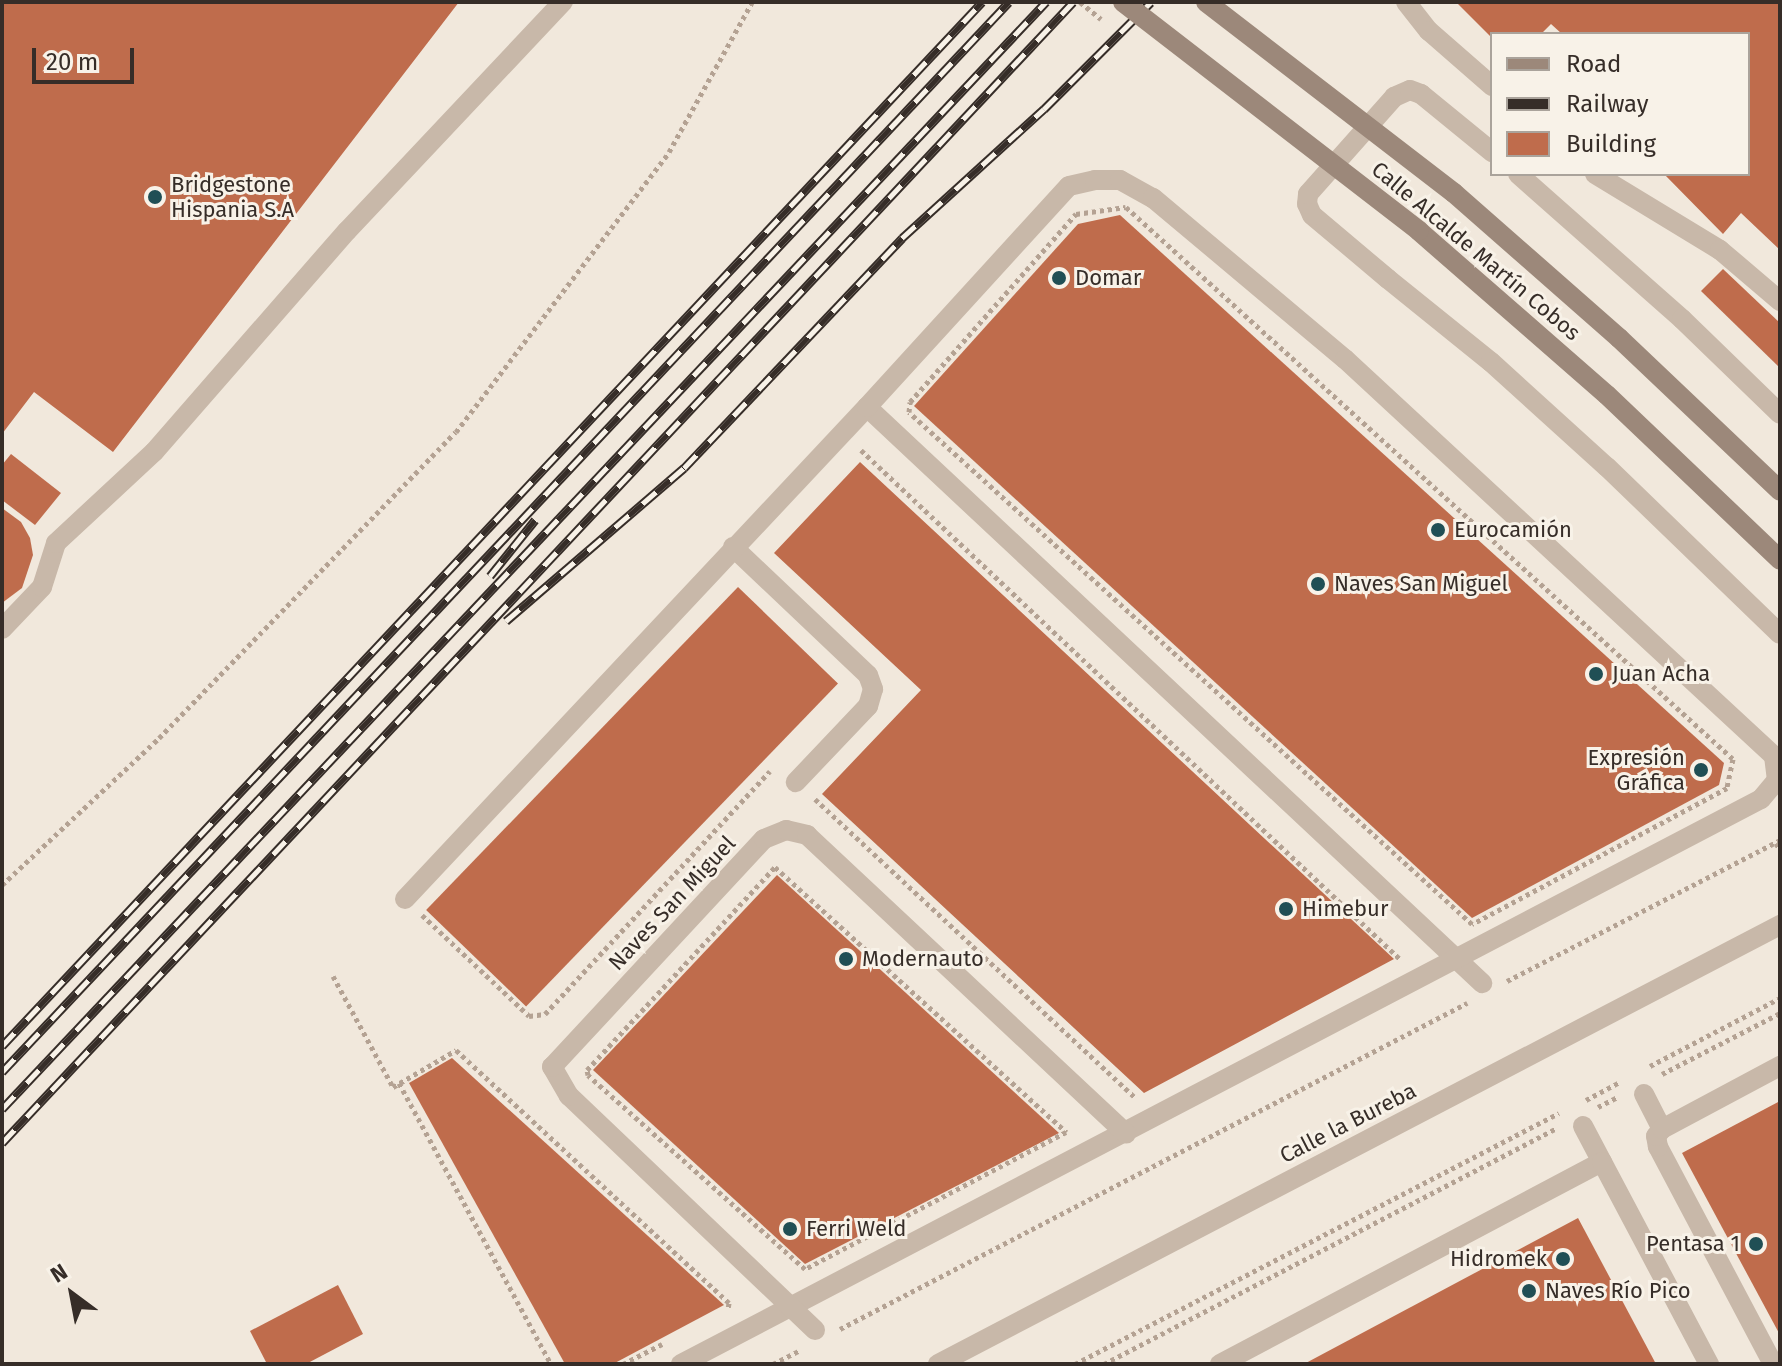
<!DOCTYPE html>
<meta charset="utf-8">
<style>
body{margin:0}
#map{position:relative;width:1782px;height:1366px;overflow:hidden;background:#f1e8dc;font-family:"Fira Sans",sans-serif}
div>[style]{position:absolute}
.building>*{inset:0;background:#bf6c4c;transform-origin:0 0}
.path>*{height:5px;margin-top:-2.5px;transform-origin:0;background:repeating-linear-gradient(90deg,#b4a293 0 4px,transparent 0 8px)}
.lane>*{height:20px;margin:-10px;padding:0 10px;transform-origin:10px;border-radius:10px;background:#c8b8a9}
.street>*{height:20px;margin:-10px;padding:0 10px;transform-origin:10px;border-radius:10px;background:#c8b8a9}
.secondary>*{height:20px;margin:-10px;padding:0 10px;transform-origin:10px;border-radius:10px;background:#9c887a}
.rail>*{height:9px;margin-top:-4.5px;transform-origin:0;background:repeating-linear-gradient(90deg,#f8f2e8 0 18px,#362d28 0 36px);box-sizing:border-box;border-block:2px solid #362d28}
.path-bridge>*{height:5px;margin-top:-2.5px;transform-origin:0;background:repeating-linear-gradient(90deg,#b4a293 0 4px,transparent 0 8px)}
.secondary-bridge>*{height:20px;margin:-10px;padding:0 10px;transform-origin:10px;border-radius:10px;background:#9c887a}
.dots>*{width:22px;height:22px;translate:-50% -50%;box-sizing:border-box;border:4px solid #f8f2e8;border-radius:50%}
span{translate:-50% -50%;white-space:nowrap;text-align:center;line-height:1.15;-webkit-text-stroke:6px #f8f2e8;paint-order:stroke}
.poi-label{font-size:22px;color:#362d28}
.left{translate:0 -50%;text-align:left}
.right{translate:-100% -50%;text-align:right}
.street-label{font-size:22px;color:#362d28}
.frame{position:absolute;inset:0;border:4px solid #362d28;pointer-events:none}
.legend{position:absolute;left:1490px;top:32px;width:260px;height:144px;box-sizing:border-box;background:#f8f2e8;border:2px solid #aaa39b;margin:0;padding:10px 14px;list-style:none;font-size:24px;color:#362d28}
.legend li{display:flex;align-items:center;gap:16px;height:40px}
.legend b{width:40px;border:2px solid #aaa39b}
.north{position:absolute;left:32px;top:1254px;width:80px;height:80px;-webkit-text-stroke:6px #f8f2e8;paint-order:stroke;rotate:328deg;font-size:22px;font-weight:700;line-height:32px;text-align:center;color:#362d28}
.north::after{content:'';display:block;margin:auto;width:28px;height:36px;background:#362d28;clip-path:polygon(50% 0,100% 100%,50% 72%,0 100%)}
.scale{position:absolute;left:32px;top:48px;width:102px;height:36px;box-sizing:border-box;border:4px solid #362d28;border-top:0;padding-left:10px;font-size:24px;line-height:28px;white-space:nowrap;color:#362d28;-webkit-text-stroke:6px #f8f2e8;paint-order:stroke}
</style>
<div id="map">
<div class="building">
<i style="clip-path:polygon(2px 2px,459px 2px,113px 452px,34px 392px,2px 434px)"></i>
<i style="clip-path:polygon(1456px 2px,1780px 2px,1780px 250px,1741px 213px,1723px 234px,1664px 174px,1748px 174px,1748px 34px,1562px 34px,1551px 24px,1541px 34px,1492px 34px,1492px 38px)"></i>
<i style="clip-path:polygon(1120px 215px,1724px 763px,1719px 785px,1472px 918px,914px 406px,1078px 224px)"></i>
<i style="clip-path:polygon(1723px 269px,1780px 323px,1780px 368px,1701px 291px)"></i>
<i style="clip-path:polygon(11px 454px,61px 493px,35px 525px,2px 500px,2px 465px)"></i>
<i style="clip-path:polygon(860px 462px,1394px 959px,1144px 1093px,822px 794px,921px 690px,774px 553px)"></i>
<i style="clip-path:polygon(2px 508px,21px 522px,30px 538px,33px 555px,22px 588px,2px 603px)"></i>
<i style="left:738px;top:587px;width:139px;height:449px;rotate:44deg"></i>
<i style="clip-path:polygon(777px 875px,1059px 1133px,805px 1264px,593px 1070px)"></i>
<i style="clip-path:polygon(452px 1058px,724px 1305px,613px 1364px,565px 1364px,409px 1083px)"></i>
<i style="clip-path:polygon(1780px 1101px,1780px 1335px,1682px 1153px)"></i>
<i style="clip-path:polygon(1578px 1218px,1656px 1364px,1304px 1364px)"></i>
<i style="clip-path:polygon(338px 1285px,363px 1334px,306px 1364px,267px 1364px,250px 1331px)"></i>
</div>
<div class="path">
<i style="left:1126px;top:207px;width:820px;rotate:42.28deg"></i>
<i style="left:1733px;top:759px;width:30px;rotate:102deg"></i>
<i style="left:1727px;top:788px;width:289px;rotate:151.9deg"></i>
<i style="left:1472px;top:924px;width:761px;rotate:-137.72deg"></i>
<i style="left:909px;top:412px;width:10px;rotate:-84deg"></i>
<i style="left:910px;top:402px;width:251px;rotate:-48.6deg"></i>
<i style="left:1076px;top:214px;width:50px;rotate:-8deg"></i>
<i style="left:861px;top:450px;width:741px;rotate:43.36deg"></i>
<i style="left:815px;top:799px;width:437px;rotate:43deg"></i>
<i style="left:1776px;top:843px;width:8px;rotate:60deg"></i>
<i style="left:775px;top:867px;width:394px;rotate:42.3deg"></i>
<i style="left:1066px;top:1132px;width:295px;rotate:152.3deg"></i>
<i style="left:805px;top:1269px;width:291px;rotate:-138.2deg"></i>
<i style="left:588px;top:1075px;width:5px;rotate:-101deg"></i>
<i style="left:587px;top:1070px;width:277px;rotate:-47.2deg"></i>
<i style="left:2px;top:885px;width:215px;rotate:-43.1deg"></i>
<i style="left:159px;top:738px;width:426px;rotate:-45.9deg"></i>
<i style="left:456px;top:432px;width:352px;rotate:-52.7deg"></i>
<i style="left:669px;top:152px;width:171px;rotate:-61deg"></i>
<i style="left:422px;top:915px;width:147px;rotate:43.3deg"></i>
<i style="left:529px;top:1016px;width:16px;rotate:-7deg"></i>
<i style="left:545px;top:1014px;width:331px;rotate:-47.2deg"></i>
<i style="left:333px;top:976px;width:126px;rotate:61.6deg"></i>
<i style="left:393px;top:1087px;width:73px;rotate:-30.4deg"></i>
<i style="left:456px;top:1050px;width:372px;rotate:42.8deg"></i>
<i style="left:729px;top:1303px;width:6px;rotate:99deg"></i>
<i style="left:1507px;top:981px;width:307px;rotate:-27.3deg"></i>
<i style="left:1650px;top:1066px;width:147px;rotate:-27.6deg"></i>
<i style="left:1662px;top:1074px;width:133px;rotate:-27.3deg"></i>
<i style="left:399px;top:1083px;width:319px;rotate:61.6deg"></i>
<i style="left:1586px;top:1100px;width:38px;rotate:-28deg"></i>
<i style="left:1598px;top:1107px;width:22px;rotate:-27deg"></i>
<i style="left:840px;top:1329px;width:707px;rotate:-27.47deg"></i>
<i style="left:623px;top:1364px;width:44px;rotate:-27.1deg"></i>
<i style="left:773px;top:1364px;width:30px;rotate:-27deg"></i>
<i style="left:1075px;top:1364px;width:545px;rotate:-27.41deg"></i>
<i style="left:1104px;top:1364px;width:511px;rotate:-27.52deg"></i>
</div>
<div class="lane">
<i style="left:1406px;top:2px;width:37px;rotate:52deg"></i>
<i style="left:1429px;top:31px;width:84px;rotate:41.1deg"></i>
<i style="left:1595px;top:174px;width:146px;rotate:31.3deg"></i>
<i style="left:1720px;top:250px;width:79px;rotate:40.4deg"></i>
<i style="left:1388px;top:279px;width:99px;rotate:-139.9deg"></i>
<i style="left:1312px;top:215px;width:12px;rotate:-114deg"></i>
<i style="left:1307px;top:204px;width:10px;rotate:-84deg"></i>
<i style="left:1308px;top:194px;width:130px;rotate:-48.4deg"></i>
<i style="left:1394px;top:97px;width:17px;rotate:-24deg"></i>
<i style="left:1410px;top:90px;width:12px;rotate:20deg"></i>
<i style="left:1421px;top:94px;width:92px;rotate:39.2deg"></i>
<i style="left:867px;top:407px;width:843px;rotate:43.12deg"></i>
<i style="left:733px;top:547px;width:186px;rotate:43.5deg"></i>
<i style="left:868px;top:675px;width:15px;rotate:70deg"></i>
<i style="left:873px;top:689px;width:18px;rotate:106deg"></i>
<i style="left:868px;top:706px;width:105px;rotate:133.5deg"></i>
<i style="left:2px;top:629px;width:58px;rotate:-46.4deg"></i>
<i style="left:42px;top:587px;width:46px;rotate:-72.3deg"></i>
<i style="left:56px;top:543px;width:134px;rotate:-42.9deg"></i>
<i style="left:154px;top:452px;width:293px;rotate:-48.9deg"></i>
<i style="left:347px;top:231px;width:315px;rotate:-46.7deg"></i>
<i style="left:405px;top:899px;width:675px;rotate:-46.8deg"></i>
<i style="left:867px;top:407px;width:299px;rotate:-47.6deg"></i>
<i style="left:1069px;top:186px;width:27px;rotate:-13deg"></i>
<i style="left:1095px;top:180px;width:25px"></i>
<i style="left:1120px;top:180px;width:38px;rotate:29deg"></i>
<i style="left:1153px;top:198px;width:251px;rotate:40deg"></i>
<i style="left:1345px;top:359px;width:585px;rotate:42.78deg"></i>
<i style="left:1774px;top:756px;width:24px;rotate:83deg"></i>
<i style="left:1777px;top:780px;width:25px;rotate:130deg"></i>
<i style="left:1761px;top:799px;width:1219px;rotate:152.38deg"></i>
<i style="left:1644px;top:1094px;width:39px;rotate:63deg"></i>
<i style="left:1583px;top:1126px;width:41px;rotate:62.2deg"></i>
<i style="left:815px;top:1330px;width:340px;rotate:-136.4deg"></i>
<i style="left:569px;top:1096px;width:34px;rotate:-120deg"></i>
<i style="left:552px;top:1067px;width:311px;rotate:-47.1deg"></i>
<i style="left:764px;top:839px;width:24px;rotate:-22deg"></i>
<i style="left:786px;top:830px;width:22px;rotate:13deg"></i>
<i style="left:807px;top:835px;width:437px;rotate:43.1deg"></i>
<i style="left:1220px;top:1364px;width:432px;rotate:-27.9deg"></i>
<i style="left:1602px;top:1162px;width:229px;rotate:62.1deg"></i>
<i style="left:1773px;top:1364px;width:246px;rotate:-117.9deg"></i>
<i style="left:1658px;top:1147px;width:11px;rotate:-100deg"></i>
<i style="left:1656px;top:1136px;width:9px;rotate:-49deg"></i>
<i style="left:1662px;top:1129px;width:134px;rotate:-28.1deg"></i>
</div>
<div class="street">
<i style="left:1518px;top:174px;width:219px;rotate:41.5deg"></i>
<i style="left:1682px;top:319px;width:136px;rotate:44.1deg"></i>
<i style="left:1388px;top:279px;width:132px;rotate:38.9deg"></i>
<i style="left:1491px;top:362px;width:156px;rotate:42.2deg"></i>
<i style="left:1607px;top:467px;width:240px;rotate:44deg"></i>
<i style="left:938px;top:1364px;width:950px;rotate:-27.54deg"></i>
</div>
<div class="secondary">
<i style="left:1454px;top:193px;width:220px;rotate:41.3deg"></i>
<i style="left:1619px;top:338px;width:222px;rotate:43.5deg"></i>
<i style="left:1419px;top:231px;width:249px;rotate:41.1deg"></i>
<i style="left:1607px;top:395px;width:239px;rotate:43.6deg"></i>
</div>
<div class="rail">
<i style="left:490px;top:576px;width:72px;rotate:-51.2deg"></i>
<i style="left:506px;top:621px;width:235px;rotate:-40.7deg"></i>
<i style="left:684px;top:468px;width:317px;rotate:-46.5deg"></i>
<i style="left:902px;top:238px;width:192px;rotate:-42.3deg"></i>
<i style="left:1044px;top:109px;width:151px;rotate:-45deg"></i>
<i style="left:2px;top:1046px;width:1432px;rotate:-46.81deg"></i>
<i style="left:2px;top:1072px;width:1469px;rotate:-46.74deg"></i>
<i style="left:2px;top:1109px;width:1522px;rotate:-46.68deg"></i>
<i style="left:2px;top:1143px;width:1565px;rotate:-46.81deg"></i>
</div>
<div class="path-bridge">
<i style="left:1080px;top:2px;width:27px;rotate:39deg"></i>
</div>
<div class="secondary-bridge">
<i style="left:1123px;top:2px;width:374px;rotate:37.7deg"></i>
<i style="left:1206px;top:2px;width:313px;rotate:37.6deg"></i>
</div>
<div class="dots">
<i style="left:155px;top:197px;background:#204f55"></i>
<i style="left:1059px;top:278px;background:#204f55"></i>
<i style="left:1438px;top:530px;background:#204f55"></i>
<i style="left:1318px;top:584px;background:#204f55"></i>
<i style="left:1596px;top:674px;background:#204f55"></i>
<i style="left:1701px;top:770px;background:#204f55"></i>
<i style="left:1286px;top:909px;background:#204f55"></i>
<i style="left:846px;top:959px;background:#204f55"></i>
<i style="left:790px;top:1229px;background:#204f55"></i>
<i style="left:1756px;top:1244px;background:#204f55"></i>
<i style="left:1563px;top:1259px;background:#204f55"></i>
<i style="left:1529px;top:1291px;background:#204f55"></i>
</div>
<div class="poi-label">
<span class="left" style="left:171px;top:197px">Bridgestone<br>Hispania S.A</span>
<span class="left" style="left:1075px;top:278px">Domar</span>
<span class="left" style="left:1454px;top:530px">Eurocamión</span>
<span class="left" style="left:1334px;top:584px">Naves San Miguel</span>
<span class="left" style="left:1612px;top:674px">Juan Acha</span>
<span class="right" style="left:1685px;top:770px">Expresión<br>Gráfica</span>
<span class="left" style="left:1302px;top:909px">Himebur</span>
<span class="left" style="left:862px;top:959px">Modernauto</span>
<span class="left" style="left:806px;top:1229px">Ferri Weld</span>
<span class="right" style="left:1740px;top:1244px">Pentasa 1</span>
<span class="right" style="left:1547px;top:1259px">Hidromek</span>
<span class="left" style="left:1545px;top:1291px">Naves Río Pico</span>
</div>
<div class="street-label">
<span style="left:1476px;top:251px;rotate:40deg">Calle Alcalde Martín Cobos</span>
<span style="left:672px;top:903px;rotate:-47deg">Naves San Miguel</span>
<span style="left:1348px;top:1123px;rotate:-27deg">Calle la Bureba</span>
</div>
<div class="frame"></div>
<ul class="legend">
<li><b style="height:10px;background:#9c887a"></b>Road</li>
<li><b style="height:10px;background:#362d28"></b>Railway</li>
<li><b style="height:22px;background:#bf6c4c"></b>Building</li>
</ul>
<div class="north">N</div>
<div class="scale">20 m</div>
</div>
